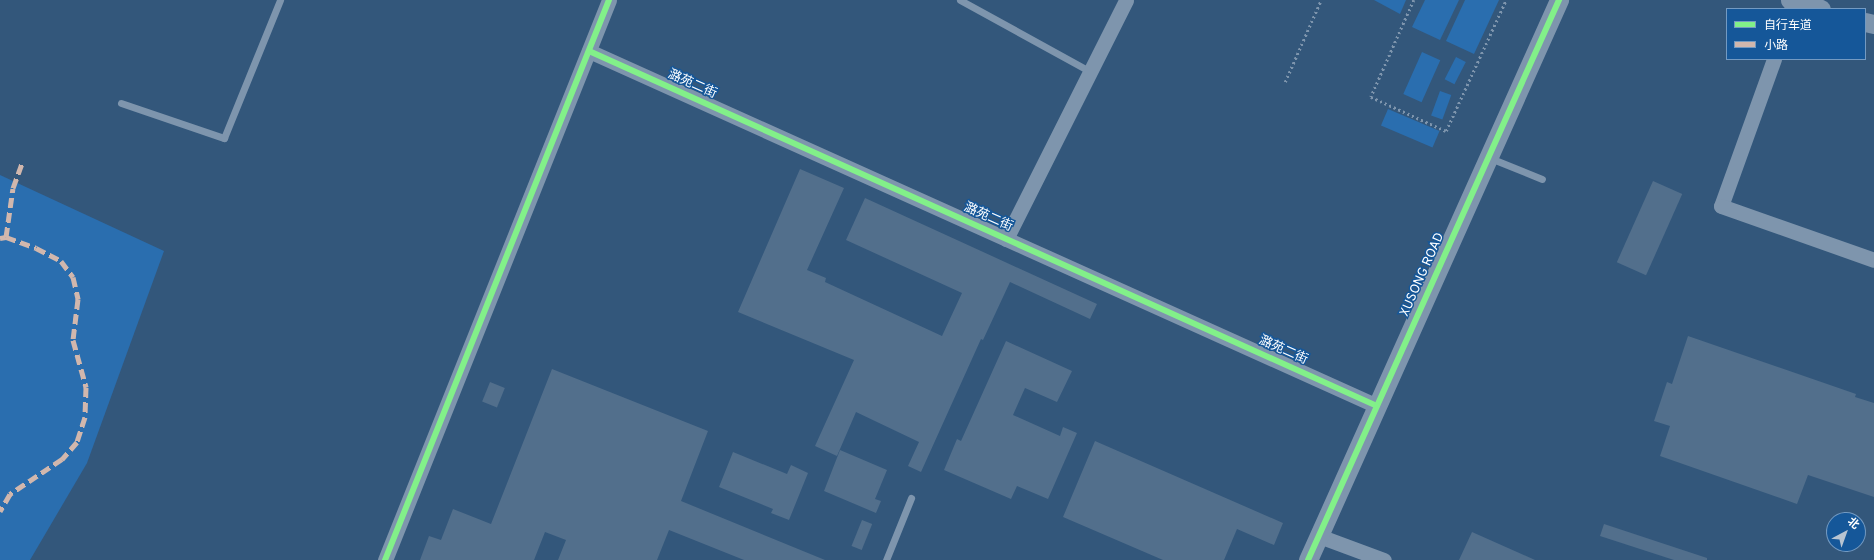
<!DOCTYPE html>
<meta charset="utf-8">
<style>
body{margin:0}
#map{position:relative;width:1874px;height:560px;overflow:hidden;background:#33577b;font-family:Overpass,"Noto Sans SC",sans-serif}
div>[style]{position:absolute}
.green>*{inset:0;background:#2a6eaf;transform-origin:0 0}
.building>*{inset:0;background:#526f8c;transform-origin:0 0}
.path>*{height:2.5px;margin-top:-1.25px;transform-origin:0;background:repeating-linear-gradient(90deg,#7e95ad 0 2px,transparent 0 5px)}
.service>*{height:7px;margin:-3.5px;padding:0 3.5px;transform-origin:3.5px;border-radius:3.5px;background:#7e95ad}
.minor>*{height:15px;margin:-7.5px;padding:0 7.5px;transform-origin:7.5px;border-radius:7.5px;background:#7e95ad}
.tertiary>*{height:19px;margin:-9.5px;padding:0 9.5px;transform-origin:9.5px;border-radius:9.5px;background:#7e95ad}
.quiet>*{height:5px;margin-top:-2.5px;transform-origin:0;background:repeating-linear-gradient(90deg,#d1b7ad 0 10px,transparent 0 15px)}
.cycleway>*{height:6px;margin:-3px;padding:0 3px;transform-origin:3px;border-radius:3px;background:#82f089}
span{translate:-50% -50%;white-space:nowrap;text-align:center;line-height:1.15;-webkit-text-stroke:3px #155799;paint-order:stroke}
.street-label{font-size:13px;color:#fff}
.legend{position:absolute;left:1726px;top:8px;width:140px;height:52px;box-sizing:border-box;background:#155799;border:1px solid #739ac2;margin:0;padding:5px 7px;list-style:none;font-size:12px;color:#fff}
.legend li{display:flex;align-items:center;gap:8px;height:20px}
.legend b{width:20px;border:1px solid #739ac2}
.north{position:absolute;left:1826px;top:512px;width:40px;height:40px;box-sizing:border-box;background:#155799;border:1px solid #739ac2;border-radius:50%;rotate:41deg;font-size:11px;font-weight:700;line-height:16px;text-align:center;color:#fff}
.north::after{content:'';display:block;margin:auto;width:14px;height:18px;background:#b8c4d1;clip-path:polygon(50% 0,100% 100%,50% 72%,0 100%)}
</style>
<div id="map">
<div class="green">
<i style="clip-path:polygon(1374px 0,1406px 0,1400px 14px)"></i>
<i style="clip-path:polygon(1425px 0,1459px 0,1440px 40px,1412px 27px)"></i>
<i style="clip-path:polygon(1465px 0,1499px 0,1474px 54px,1446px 41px)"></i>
<i style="left:1422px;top:52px;width:20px;height:46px;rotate:24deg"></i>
<i style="left:1456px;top:57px;width:11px;height:25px;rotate:27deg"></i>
<i style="left:1440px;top:91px;width:12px;height:26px;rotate:20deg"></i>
<i style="left:1388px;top:109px;width:56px;height:18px;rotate:23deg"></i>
<i style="clip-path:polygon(0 175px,164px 251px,87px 463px,30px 560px,0 560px)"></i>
</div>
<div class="building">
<i style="clip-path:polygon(800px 169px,844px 188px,807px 270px,826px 278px,825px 282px,942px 336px,962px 293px,846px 240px,865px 198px,1097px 304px,1090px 319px,1010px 282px,983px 340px,981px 339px,921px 472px,908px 466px,919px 442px,856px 412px,837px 456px,815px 446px,854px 360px,738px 312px)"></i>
<i style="left:1653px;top:181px;width:32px;height:89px;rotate:24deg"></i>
<i style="clip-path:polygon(1688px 336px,1856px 394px,1855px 397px,1874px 403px,1874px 497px,1808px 475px,1797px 504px,1660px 456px,1670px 426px,1654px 421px,1667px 382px,1672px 384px)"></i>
<i style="clip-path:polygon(1006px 341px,1072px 371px,1057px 402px,1025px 388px,1013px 415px,1060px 436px,1063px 427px,1077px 433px,1048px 499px,1017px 486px,1011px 499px,944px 470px,957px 439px,961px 441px)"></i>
<i style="clip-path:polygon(552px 369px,708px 431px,681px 501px,825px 560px,744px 560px,669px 530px,657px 560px,558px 560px,566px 540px,545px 532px,534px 560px,420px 560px,429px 536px,441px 540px,453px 509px,491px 524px)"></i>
<i style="left:490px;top:382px;width:16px;height:21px;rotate:22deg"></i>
<i style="clip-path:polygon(1095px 441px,1283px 523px,1274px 545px,1237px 529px,1224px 560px,1163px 560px,1063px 517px)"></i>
<i style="clip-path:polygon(840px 450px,887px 470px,875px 499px,881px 501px,876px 513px,824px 491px)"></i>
<i style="clip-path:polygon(733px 452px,787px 474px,791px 465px,808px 473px,789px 520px,771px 513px,773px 509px,719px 487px)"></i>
<i style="left:862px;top:520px;width:11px;height:28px;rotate:22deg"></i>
<i style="clip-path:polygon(1604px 524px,1707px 558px,1707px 560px,1674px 560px,1600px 536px)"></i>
<i style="clip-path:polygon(1472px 532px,1535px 560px,1459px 560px)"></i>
</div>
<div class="path">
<i style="left:1414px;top:0;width:106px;rotate:113.9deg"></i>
<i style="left:1371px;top:97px;width:82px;rotate:24.4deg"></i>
<i style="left:1446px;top:131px;width:144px;rotate:-65.4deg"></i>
<i style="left:1285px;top:82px;width:90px;rotate:-66.3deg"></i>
</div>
<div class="service">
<i style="left:960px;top:0;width:149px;rotate:28.8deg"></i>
<i style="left:121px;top:103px;width:109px;rotate:18.8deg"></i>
<i style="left:224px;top:138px;width:149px;rotate:-67.9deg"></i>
<i style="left:1490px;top:158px;width:56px;rotate:22deg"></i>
<i style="left:886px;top:560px;width:67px;rotate:-68deg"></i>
</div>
<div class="minor">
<i style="left:589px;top:51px;width:864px;rotate:24.25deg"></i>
<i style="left:1774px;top:59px;width:156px;rotate:109.8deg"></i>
<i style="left:1721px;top:206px;width:162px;rotate:19.4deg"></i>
<i style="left:1006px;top:239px;width:267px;rotate:-63.3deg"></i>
<i style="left:1319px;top:536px;width:69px;rotate:20.3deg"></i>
<i style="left:385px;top:560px;width:603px;rotate:-68.2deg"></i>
</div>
<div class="tertiary">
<i style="left:1790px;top:0;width:32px;rotate:16deg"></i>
<i style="left:1865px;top:22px;width:9px;rotate:13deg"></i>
<i style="left:1308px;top:560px;width:614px;rotate:-65.86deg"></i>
</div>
<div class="quiet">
<i style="left:6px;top:237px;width:49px;rotate:-81.9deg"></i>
<i style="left:13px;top:188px;width:27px;rotate:-70deg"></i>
<i style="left:0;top:238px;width:6px;rotate:-9deg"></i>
<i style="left:6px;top:237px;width:32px;rotate:20deg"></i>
<i style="left:36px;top:248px;width:28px;rotate:27deg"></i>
<i style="left:61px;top:261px;width:20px;rotate:53deg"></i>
<i style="left:73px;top:277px;width:23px;rotate:77deg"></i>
<i style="left:78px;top:299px;width:41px;rotate:97deg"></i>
<i style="left:73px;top:340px;width:49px;rotate:74.5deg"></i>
<i style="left:86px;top:387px;width:30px;rotate:92deg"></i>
<i style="left:85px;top:417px;width:26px;rotate:108deg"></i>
<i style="left:77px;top:442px;width:23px;rotate:131deg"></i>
<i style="left:62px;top:459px;width:63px;rotate:146.1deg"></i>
<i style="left:10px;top:494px;width:20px;rotate:120deg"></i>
</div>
<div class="cycleway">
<i style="left:589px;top:51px;width:864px;rotate:24.25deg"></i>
<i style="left:385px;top:560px;width:603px;rotate:-68.2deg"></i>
<i style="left:1308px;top:560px;width:614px;rotate:-65.86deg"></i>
</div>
<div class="street-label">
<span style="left:692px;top:85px;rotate:24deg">潞苑二街</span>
<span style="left:988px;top:218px;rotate:24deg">潞苑二街</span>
<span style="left:1423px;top:275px;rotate:-66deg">XUSONG ROAD</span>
<span style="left:1283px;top:351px;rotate:24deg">潞苑二街</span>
</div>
<ul class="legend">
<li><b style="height:5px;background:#82f089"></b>自行车道</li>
<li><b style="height:5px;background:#d1b7ad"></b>小路</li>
</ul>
<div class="north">北</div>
</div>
